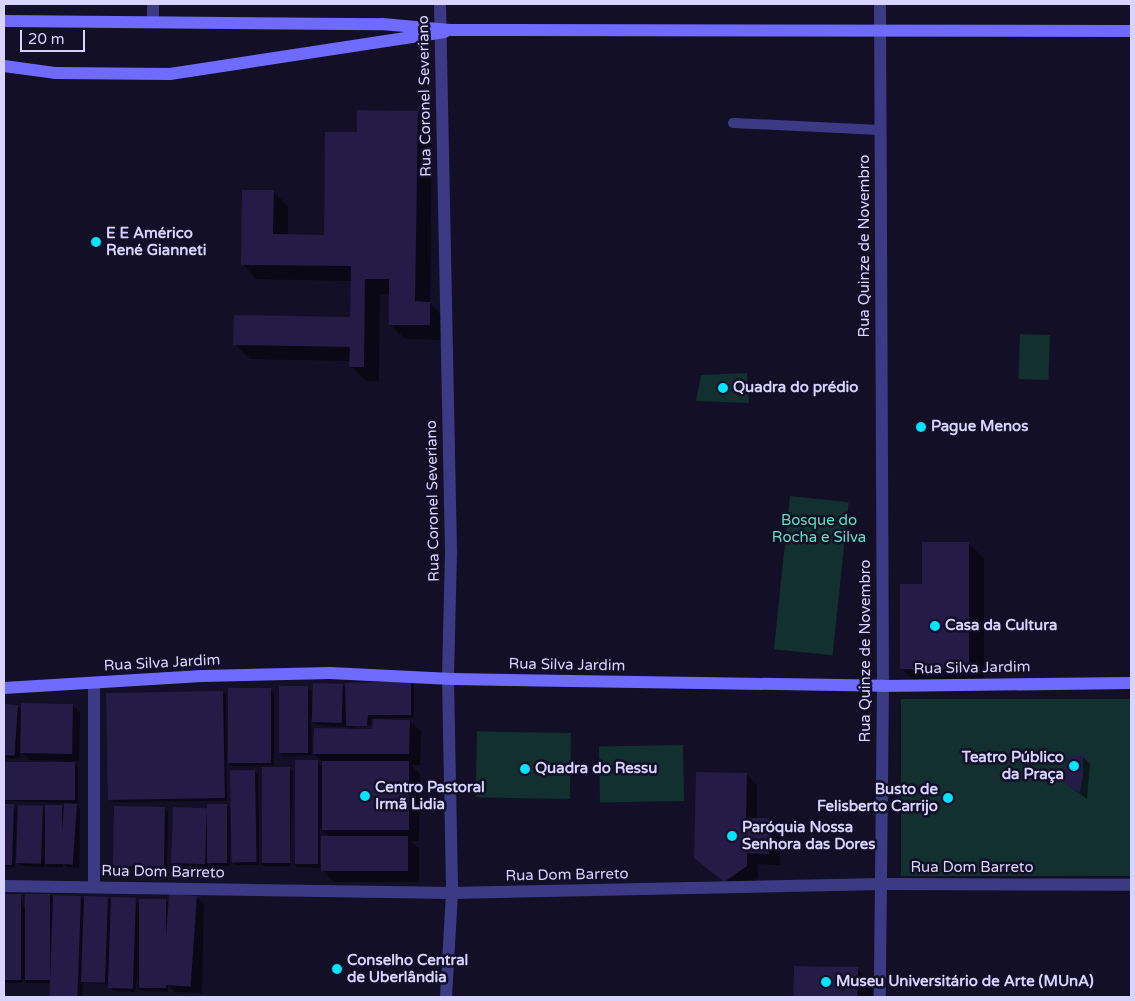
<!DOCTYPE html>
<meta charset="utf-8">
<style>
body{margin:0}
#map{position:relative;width:1135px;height:1001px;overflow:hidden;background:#130f26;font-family:"Varela Round",sans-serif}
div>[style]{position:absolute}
.green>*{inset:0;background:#12302f;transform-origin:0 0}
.shadow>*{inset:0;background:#0007}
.building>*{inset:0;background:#241b47;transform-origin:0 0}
.lane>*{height:10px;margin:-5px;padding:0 5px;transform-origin:5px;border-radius:5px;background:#3d3a85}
.street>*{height:12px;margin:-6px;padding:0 6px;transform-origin:6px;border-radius:6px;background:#3d3a85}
.secondary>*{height:12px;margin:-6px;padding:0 6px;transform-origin:6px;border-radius:6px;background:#6f6bff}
.dots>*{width:14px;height:14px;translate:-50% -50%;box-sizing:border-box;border:2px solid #130f26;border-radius:50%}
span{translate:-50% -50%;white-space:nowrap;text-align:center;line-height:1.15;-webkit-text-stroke:5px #130f26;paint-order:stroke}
.street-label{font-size:15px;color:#d9d4ff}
.poi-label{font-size:15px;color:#d9d4ff;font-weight:700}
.left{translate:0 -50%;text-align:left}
.right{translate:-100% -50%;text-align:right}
.park-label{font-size:15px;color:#5fe0c0}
.frame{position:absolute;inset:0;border:5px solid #d9d4ff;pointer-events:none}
.scale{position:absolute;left:20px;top:30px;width:65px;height:22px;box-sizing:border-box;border:2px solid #d9d4ff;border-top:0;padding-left:6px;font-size:15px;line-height:18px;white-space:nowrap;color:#d9d4ff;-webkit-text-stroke:4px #130f26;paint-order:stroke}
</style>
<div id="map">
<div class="green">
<i style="left:1020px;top:334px;width:30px;height:45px;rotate:2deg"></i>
<i style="clip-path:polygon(747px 373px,749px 403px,696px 401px,701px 375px)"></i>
<i style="left:790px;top:496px;width:59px;height:154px;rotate:6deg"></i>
<i style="left:1131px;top:699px;width:177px;height:230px;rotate:90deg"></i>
<i style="left:571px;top:733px;width:66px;height:94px;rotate:91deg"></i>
<i style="left:683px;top:745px;width:56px;height:84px;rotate:89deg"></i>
</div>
<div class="shadow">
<i style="clip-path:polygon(417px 112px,432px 127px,430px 303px,444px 318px,444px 340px,405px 339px,390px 324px,390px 294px,380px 294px,379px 381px,366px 381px,351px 366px,351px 361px,250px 359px,235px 344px,351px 318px,352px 281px,257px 279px,242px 264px,273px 191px,288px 206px,288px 236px,325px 236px,358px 134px)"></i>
<i style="clip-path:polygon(969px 544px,984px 558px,984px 683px,916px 683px,901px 668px,923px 585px)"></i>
<i style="clip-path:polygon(411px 683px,414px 686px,414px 718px,371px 718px,371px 725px,348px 727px,317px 725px,311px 719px,312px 755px,282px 756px,279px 753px,280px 688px,307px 687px,311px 690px,313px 716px,342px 685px,347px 690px)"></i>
<i style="clip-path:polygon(270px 689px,274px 692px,274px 765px,233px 766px,229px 763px)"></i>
<i style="clip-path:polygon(223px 692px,226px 696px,227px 801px,113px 802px,109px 799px)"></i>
<i style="clip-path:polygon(4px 705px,18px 706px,22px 710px,72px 705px,80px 712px,79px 761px,73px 761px,78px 767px,78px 803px,74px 803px,80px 809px,79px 868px,67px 867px,63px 863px,63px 867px,48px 867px,45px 863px,45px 867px,22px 866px,18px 863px,43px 807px,46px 811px,61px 806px,65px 810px,65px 803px,6px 801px,4px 765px,72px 761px,29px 760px,20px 751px,20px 759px,4px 758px)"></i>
<i style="clip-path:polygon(410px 721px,421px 732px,420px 765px,411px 765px,420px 774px,419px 841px,411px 841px,419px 849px,419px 882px,334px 882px,323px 870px,330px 837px,320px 828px,320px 868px,297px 867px,294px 864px,317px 762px,323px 767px,323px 762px,314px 754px,351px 730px,349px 727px,370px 730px)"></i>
<i style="clip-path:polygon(1082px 756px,1090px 764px,1087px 799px,1062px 781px)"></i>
<i style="clip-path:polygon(290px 769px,293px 772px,290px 866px,264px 866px,261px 862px)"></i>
<i style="clip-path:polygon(254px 772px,258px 775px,259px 865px,236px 865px,233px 862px)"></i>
<i style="clip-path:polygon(746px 774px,757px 785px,757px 819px,769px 819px,780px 831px,780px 865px,758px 864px,758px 878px,736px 892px,695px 858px)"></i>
<i style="clip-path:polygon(4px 805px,17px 809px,15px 868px,4px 867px)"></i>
<i style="clip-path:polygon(226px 805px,230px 808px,230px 866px,212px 866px,208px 861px,208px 867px,176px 865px,172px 862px,174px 809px,209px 810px)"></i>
<i style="clip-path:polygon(164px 808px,168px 812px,167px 869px,118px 869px,114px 866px)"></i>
<i style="clip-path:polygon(20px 895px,26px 914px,50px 895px,54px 900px,81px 897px,85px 901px,108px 898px,112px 903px,135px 899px,140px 905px,165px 900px,170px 904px,196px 897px,204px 904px,202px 993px,175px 992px,168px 985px,168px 992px,141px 991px,138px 988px,138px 971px,135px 992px,113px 991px,110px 985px,83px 982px,82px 997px,52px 997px,53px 983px,27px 983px,23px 978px,22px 983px,4px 983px,4px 896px)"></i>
<i style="clip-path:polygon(795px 967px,858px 969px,872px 984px,872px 997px,795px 997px)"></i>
</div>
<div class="building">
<i style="clip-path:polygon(357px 110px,418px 111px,415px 301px,430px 302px,430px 325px,389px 325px,389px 279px,365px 279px,364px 367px,349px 367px,350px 347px,233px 345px,234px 315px,350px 317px,351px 266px,241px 265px,242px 190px,274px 190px,273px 234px,324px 235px,325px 132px,357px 132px)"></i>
<i style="clip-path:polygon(922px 542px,969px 542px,969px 669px,900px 669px,900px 584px,922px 584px)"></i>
<i style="clip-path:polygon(411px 681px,411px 715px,368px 715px,367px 726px,346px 726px,345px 683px)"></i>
<i style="left:313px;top:683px;width:30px;height:39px;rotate:2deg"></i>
<i style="left:279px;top:686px;width:29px;height:67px"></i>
<i style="left:228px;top:688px;width:43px;height:75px"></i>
<i style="left:223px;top:691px;width:107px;height:117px;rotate:89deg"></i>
<i style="left:21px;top:703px;width:52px;height:50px;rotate:1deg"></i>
<i style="left:4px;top:704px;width:14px;height:51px;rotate:4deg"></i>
<i style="clip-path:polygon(373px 719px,410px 720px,409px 754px,313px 754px,314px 728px,372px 729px)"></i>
<i style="clip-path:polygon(1083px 755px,1083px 775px,1080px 793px,1061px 781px,1068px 757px)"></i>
<i style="left:295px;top:760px;width:23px;height:104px"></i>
<i style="left:322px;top:761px;width:87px;height:69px"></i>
<i style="left:75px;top:762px;width:38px;height:71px;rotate:90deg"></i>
<i style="left:262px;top:767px;width:28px;height:96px"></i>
<i style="left:255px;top:770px;width:92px;height:25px;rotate:89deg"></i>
<i style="clip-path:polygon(696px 772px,747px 773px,746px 818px,769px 818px,769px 854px,747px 853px,747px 866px,724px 882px,694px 858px)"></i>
<i style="left:64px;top:803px;width:13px;height:61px;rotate:4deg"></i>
<i style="clip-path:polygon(4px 804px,14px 804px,12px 865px,4px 865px)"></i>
<i style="left:207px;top:804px;width:20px;height:59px"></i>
<i style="left:18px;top:805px;width:25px;height:58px;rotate:2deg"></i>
<i style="left:45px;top:805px;width:17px;height:59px"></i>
<i style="left:114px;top:806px;width:51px;height:60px;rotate:1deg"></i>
<i style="left:173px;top:807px;width:34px;height:56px;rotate:2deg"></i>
<i style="left:321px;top:836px;width:87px;height:35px"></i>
<i style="left:4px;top:894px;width:17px;height:86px"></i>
<i style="left:25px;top:894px;width:25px;height:86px"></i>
<i style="left:169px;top:894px;width:28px;height:91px;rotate:4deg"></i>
<i style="left:53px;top:895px;width:28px;height:102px;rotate:2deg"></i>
<i style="left:84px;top:896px;width:24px;height:86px;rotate:2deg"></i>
<i style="left:111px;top:897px;width:25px;height:91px;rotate:2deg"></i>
<i style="left:139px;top:899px;width:27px;height:89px"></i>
<i style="left:794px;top:966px;width:64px;height:31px;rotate:1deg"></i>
</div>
<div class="lane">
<i style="left:733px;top:123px;width:147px;rotate:2.7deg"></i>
</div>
<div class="street">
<i style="left:153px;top:4px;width:18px;rotate:90deg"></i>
<i style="left:440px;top:4px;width:549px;rotate:88.85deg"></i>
<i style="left:451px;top:553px;width:126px;rotate:91.4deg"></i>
<i style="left:448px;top:679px;width:214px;rotate:88.9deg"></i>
<i style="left:452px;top:893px;width:104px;rotate:93.3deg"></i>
<i style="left:880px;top:4px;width:682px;rotate:89.75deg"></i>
<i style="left:883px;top:686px;width:311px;rotate:90.6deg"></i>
<i style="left:94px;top:683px;width:204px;rotate:90deg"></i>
<i style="left:4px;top:886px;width:448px;rotate:0.9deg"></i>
<i style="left:452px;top:893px;width:431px;rotate:-1.2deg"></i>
<i style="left:883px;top:884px;width:248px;rotate:0.2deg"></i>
</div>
<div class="secondary">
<i style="left:4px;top:21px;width:378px;rotate:0.5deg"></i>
<i style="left:382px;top:24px;width:68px;rotate:5deg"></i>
<i style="left:450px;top:30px;width:681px;rotate:0.08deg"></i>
<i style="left:4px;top:66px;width:51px;rotate:7.8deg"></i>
<i style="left:55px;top:73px;width:115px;rotate:0.5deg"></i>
<i style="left:170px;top:74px;width:278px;rotate:-8.7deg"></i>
<i style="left:4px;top:688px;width:198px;rotate:-3.5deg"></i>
<i style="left:202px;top:676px;width:128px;rotate:-1.3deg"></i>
<i style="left:330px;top:673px;width:122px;rotate:2.8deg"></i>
<i style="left:452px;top:679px;width:431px;rotate:0.9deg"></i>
<i style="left:883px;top:686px;width:248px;rotate:-0.7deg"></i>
</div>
<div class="dots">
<i style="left:96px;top:242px;background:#00e5ff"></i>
<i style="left:723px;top:388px;background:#00e5ff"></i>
<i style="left:921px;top:427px;background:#00e5ff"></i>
<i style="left:935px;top:626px;background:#00e5ff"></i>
<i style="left:1074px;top:766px;background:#00e5ff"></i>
<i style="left:525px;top:769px;background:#00e5ff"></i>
<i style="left:365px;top:796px;background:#00e5ff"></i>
<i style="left:948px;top:798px;background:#00e5ff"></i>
<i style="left:732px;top:836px;background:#00e5ff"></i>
<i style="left:337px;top:969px;background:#00e5ff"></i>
<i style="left:826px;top:982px;background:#00e5ff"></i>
</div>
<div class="street-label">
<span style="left:425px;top:96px;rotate:-91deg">Rua Coronel Severiano</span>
<span style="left:865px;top:246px;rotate:-90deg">Rua Quinze de Novembro</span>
<span style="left:433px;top:501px;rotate:-91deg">Rua Coronel Severiano</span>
<span style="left:866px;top:651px;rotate:-90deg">Rua Quinze de Novembro</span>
<span style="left:162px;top:663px;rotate:-3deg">Rua Silva Jardim</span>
<span style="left:567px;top:665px;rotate:1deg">Rua Silva Jardim</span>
<span style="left:972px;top:668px;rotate:-1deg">Rua Silva Jardim</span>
<span style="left:972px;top:868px">Rua Dom Barreto</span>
<span style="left:163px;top:872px;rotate:1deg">Rua Dom Barreto</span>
<span style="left:567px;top:875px;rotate:-1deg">Rua Dom Barreto</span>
</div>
<div class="poi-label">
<span class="left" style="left:106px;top:242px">E E Américo<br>René Gianneti</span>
<span class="left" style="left:733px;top:388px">Quadra do prédio</span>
<span class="left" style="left:931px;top:427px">Pague Menos</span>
<span class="left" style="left:945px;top:626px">Casa da Cultura</span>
<span class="right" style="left:1064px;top:766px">Teatro Público<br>da Praça</span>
<span class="left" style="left:535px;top:769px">Quadra do Ressu</span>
<span class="left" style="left:375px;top:796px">Centro Pastoral<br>Irmã Lidia</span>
<span class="right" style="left:938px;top:798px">Busto de<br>Felisberto Carrijo</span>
<span class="left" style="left:742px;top:836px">Paróquia Nossa<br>Senhora das Dores</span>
<span class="left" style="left:347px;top:969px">Conselho Central<br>de Uberlândia</span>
<span class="left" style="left:836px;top:982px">Museu Universitário de Arte (MUnA)</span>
</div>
<div class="park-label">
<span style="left:819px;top:529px">Bosque do<br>Rocha e Silva</span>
</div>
<div class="frame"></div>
<div class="scale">20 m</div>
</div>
